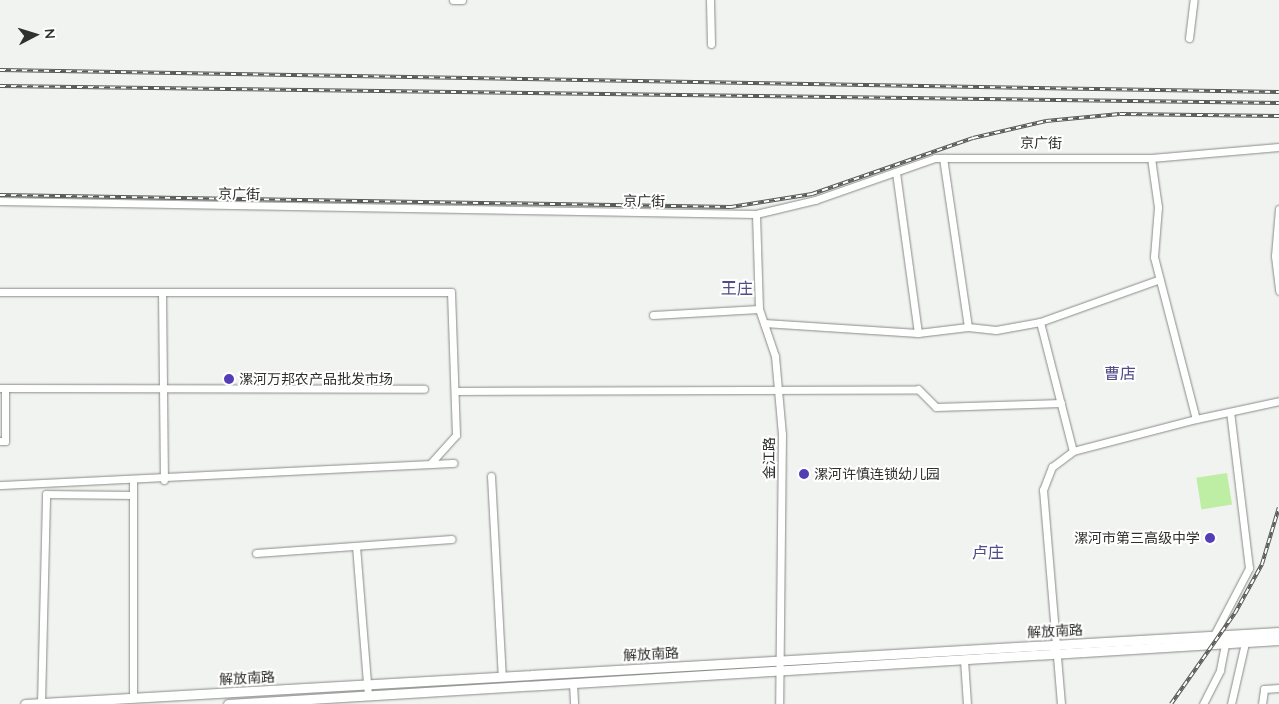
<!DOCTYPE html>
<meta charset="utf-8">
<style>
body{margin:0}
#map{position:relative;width:1279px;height:704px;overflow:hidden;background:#f0f3ef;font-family:Quicksand,"Noto Sans SC",sans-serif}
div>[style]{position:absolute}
.green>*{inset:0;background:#beeea4;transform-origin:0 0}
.roads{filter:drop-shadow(0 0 1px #888b87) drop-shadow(0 0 1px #888b87)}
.minor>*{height:7px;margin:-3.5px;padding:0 3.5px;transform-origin:3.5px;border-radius:3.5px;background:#fff}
.major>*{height:9px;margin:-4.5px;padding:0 4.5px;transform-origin:4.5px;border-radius:4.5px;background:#fff}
.rail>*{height:4px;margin-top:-2px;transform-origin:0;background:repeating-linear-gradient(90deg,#fff 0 5.5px,#585a57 0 11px);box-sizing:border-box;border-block:1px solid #585a57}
.dots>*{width:14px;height:14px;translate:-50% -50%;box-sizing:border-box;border:2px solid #fff;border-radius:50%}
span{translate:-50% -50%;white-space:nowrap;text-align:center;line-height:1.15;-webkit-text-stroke:4px #fff;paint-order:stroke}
.street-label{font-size:14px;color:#30312f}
.poi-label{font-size:14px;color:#30312f}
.left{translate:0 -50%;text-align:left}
.right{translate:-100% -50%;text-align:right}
.quarter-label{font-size:16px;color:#504b89}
.north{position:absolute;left:10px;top:10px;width:50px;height:50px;-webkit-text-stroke:4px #fff;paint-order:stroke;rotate:85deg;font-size:14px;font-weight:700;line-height:20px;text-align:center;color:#30312f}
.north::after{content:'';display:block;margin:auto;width:18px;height:22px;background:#30312f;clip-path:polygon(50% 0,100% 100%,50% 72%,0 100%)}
</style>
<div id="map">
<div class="green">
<i style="left:1227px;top:473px;width:32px;height:31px;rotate:81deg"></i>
</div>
<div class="roads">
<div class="minor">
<i style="left:453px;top:0;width:9px"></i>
<i style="left:710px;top:0;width:44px;rotate:88.7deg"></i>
<i style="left:1189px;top:38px;width:38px;rotate:-83deg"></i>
<i style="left:1151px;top:158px;width:49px;rotate:81.9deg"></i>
<i style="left:1158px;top:207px;width:50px;rotate:94.6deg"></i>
<i style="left:1154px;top:257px;width:167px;rotate:75.5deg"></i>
<i style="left:1196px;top:419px;width:85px;rotate:-12.2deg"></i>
<i style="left:0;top:201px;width:756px;rotate:0.99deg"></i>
<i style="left:756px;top:214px;width:61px;rotate:-13.3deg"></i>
<i style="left:815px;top:200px;width:127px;rotate:-19.3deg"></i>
<i style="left:935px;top:158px;width:216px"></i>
<i style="left:1151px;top:158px;width:128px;rotate:-4.9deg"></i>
<i style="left:1279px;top:209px;width:47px;rotate:94.9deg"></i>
<i style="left:1275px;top:256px;width:35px;rotate:83deg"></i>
<i style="left:756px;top:214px;width:95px;rotate:88.2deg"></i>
<i style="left:759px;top:309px;width:50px;rotate:71.2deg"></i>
<i style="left:775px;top:356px;width:78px;rotate:84.9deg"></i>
<i style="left:782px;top:434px;width:270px;rotate:90.6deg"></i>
<i style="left:0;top:292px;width:451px"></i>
<i style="left:451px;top:292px;width:143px;rotate:88deg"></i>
<i style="left:456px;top:435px;width:39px;rotate:132deg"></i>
<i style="left:162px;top:292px;width:188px;rotate:89.4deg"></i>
<i style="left:653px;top:315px;width:106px;rotate:-3.2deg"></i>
<i style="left:1040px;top:322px;width:133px;rotate:75.7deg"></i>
<i style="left:1073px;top:451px;width:127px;rotate:-14.6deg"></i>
<i style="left:764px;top:323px;width:154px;rotate:3.7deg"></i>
<i style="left:918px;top:333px;width:162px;rotate:-97.8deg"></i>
<i style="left:968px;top:327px;width:28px;rotate:6deg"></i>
<i style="left:996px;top:330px;width:45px;rotate:-10.3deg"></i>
<i style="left:1040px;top:322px;width:127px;rotate:-19.7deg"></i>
<i style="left:918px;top:333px;width:50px;rotate:-6.8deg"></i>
<i style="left:968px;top:327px;width:171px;rotate:-98.4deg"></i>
<i style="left:0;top:388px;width:424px;rotate:0.1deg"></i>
<i style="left:455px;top:391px;width:463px;rotate:-0.2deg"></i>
<i style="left:918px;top:389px;width:25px;rotate:45deg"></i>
<i style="left:936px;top:407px;width:125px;rotate:-1.8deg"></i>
<i style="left:0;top:441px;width:5px"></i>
<i style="left:5px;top:441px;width:53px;rotate:-90deg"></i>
<i style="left:491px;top:476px;width:201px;rotate:86.9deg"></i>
<i style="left:0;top:485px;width:454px;rotate:-2.8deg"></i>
<i style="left:356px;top:546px;width:150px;rotate:85.4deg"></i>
<i style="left:256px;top:553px;width:196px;rotate:-4.1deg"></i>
<i style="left:1213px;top:637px;width:78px;rotate:-62.4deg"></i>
<i style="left:1249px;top:568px;width:157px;rotate:-96.9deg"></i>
<i style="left:964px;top:660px;width:44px;rotate:86.1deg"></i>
<i style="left:573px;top:683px;width:21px;rotate:87deg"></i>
<i style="left:133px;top:698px;width:217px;rotate:-90deg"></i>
<i style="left:41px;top:703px;width:209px;rotate:-88.6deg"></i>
<i style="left:46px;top:494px;width:86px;rotate:0.7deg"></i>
<i style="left:1061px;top:704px;width:215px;rotate:-94.8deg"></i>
<i style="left:1043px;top:490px;width:25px;rotate:-69deg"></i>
<i style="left:1052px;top:467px;width:26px;rotate:-37deg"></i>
<i style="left:1203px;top:704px;width:38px;rotate:-63deg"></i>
<i style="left:1220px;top:670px;width:25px;rotate:-79deg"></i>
<i style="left:1231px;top:704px;width:63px;rotate:-77.1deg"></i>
<i style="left:1262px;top:704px;width:15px;rotate:-82deg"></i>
<i style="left:1264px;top:689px;width:15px;rotate:-4deg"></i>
</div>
<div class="major">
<i style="left:25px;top:704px;width:1256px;rotate:-3.29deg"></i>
<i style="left:228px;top:704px;width:1053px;rotate:-3.48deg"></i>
</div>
</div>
<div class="rail">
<i style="left:0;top:70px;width:1279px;rotate:0.99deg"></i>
<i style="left:0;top:86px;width:1279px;rotate:0.76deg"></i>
<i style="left:0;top:195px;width:731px;rotate:0.94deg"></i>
<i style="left:731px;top:207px;width:82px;rotate:-9.1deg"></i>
<i style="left:812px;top:194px;width:170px;rotate:-19.2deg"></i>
<i style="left:973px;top:138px;width:75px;rotate:-13.1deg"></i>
<i style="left:1046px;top:121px;width:74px;rotate:-5.4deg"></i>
<i style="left:1120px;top:114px;width:159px;rotate:0.7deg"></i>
<i style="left:1171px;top:704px;width:111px;rotate:-54.9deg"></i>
<i style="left:1235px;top:613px;width:56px;rotate:-61.1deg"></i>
<i style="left:1262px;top:564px;width:59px;rotate:-73.4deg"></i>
</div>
<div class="dots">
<i style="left:229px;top:379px;background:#543eb6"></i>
<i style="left:804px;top:474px;background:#543eb6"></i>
<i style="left:1210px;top:538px;background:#543eb6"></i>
</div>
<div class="street-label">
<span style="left:1041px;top:143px;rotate:1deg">京广街</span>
<span style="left:239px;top:194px;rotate:1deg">京广街</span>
<span style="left:644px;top:201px;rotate:1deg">京广街</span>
<span style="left:769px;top:458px;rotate:-90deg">金江路</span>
<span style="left:1055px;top:631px;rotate:-3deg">解放南路</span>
<span style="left:651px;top:654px;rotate:-3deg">解放南路</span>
<span style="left:247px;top:678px;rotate:-3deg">解放南路</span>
</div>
<div class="poi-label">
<span class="left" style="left:239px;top:379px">漯河万邦农产品批发市场</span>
<span class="left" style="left:814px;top:474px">漯河许慎连锁幼儿园</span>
<span class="right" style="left:1200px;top:538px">漯河市第三高级中学</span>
</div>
<div class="quarter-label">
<span style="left:737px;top:288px">王庄</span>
<span style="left:1120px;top:373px">曹店</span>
<span style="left:988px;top:552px">卢庄</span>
</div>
<div class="north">N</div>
</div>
